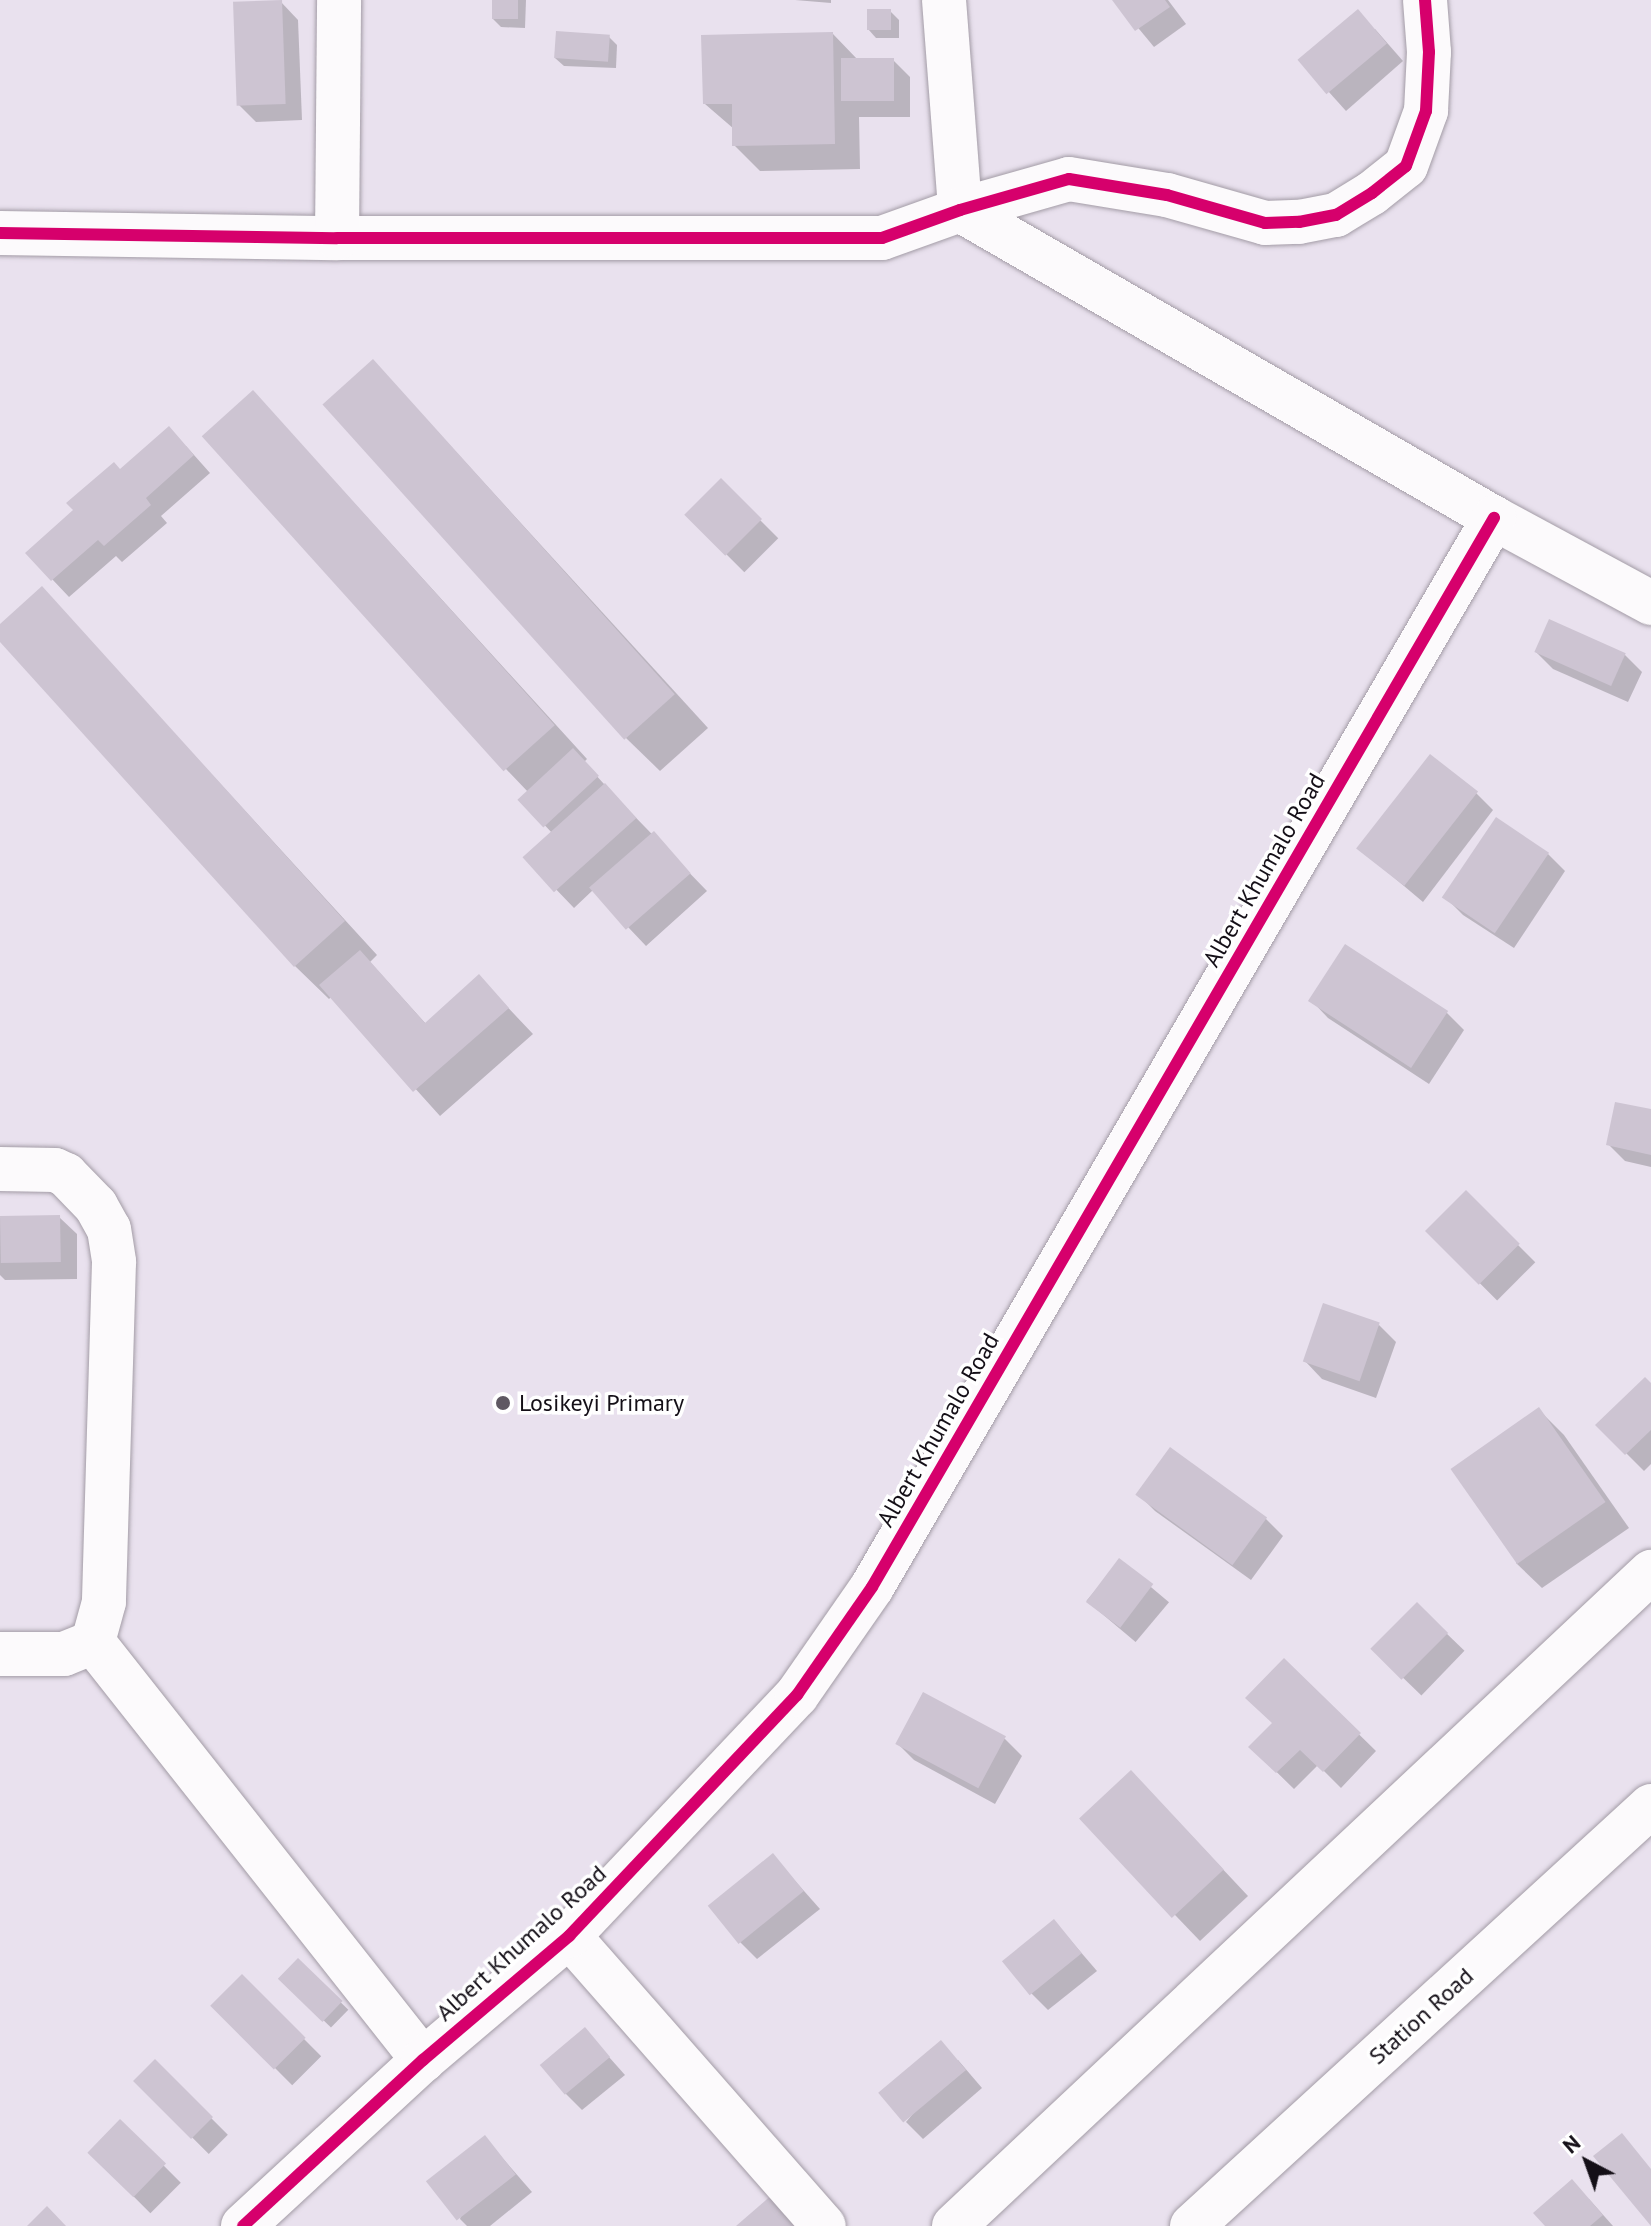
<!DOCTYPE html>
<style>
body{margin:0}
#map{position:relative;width:1651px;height:2226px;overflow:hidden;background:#e9e1ee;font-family:"PT Sans",sans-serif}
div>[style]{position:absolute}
.shadow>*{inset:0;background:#0003;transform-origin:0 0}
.building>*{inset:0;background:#cdc4d2;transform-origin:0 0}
.roads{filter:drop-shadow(0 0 2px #a39ca6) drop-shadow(0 0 2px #a39ca6)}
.minor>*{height:44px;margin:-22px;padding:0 22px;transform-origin:22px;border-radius:22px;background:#fcfafc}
.cycleway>*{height:12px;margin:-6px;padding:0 6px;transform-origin:6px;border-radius:6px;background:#d6006c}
.dots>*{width:22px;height:22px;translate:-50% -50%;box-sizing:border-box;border:4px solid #fff;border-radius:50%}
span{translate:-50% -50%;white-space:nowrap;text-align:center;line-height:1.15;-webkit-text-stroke:7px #fff;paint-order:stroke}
.street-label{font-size:24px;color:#140f17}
.poi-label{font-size:24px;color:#140f17}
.left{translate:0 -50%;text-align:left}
.north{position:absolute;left:1547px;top:2122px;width:80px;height:80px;-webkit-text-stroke:6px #fff;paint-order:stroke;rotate:319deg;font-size:22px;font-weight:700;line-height:32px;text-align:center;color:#140f17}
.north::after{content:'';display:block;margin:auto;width:28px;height:36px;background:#140f17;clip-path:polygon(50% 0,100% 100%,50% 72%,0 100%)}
</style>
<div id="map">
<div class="shadow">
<i style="clip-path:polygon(494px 0,526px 0,525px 28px,501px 27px,493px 19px)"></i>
<i style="clip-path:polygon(795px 0,831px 0,831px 3px)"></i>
<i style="clip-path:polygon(1115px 0,1168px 0,1186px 24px,1154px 47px)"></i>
<i style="clip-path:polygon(281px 2px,298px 20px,302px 120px,256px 122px,239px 105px)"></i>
<i style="clip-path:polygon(890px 11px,899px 20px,899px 38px,876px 38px,868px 29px)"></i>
<i style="clip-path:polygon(1375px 29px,1403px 61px,1346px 111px,1301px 61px)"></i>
<i style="clip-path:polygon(833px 34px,858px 60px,893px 60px,910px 77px,910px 117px,859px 117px,860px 169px,760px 171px,734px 145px,734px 129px,705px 104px)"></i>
<i style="clip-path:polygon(609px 37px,617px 45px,616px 68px,564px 66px,555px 58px)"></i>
<i style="clip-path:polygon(373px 361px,708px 728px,660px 771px,626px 738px)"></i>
<i style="clip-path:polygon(253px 392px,587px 759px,584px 762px,614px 795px,707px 891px,646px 946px,593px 890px,574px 908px,526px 858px,553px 834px,521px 800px,529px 793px,506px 769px)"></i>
<i style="clip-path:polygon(186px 446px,210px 473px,161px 516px,167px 523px,122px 562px,116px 556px,69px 597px,52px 579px,75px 510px,121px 471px)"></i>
<i style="left:721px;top:481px;width:81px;height:48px;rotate:45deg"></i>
<i style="clip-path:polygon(42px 589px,377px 955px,370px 962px,426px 1024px,479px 977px,533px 1034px,440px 1116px,332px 996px,329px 999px,295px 966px,0 639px,0 626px)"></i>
<i style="clip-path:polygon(1536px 652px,1625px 655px,1642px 672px,1628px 702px,1553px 669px)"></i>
<i style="clip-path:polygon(1476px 793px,1493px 810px,1423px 902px,1360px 849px)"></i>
<i style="clip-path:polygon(1548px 854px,1565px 871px,1514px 948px,1463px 915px,1446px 898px)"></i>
<i style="clip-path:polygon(1311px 1000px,1447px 1013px,1464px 1030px,1429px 1084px,1328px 1018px)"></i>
<i style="clip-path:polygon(1651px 1111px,1651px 1167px,1625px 1161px,1608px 1144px)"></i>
<i style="left:1466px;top:1193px;width:98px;height:54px;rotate:45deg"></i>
<i style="clip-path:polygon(59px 1217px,77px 1234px,77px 1279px,5px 1280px,0 1275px,0 1218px)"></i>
<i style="clip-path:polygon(1379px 1325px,1396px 1342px,1376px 1398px,1322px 1379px,1305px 1361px)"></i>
<i style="clip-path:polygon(1651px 1385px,1651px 1464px,1644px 1471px,1598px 1425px)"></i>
<i style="clip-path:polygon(1539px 1410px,1564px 1435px,1629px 1528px,1542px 1588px,1516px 1563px)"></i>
<i style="clip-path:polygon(1138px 1494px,1266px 1519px,1283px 1536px,1251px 1580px,1155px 1511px)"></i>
<i style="left:1120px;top:1561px;width:64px;height:52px;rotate:40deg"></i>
<i style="left:1417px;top:1605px;width:66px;height:62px;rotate:44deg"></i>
<i style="clip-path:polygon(1284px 1661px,1376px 1751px,1341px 1788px,1318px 1765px,1294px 1789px,1251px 1747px,1274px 1723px)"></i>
<i style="clip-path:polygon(1005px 1739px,1022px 1756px,995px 1804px,914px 1760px,897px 1743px)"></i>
<i style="clip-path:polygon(1156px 1798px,1248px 1896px,1200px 1941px,1082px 1818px)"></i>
<i style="clip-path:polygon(773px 1856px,820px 1909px,757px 1959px,740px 1942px)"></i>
<i style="clip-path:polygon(1054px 1921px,1097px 1971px,1048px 2010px,1031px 1993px)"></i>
<i style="left:298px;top:1961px;width:70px;height:25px;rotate:44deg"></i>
<i style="left:242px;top:1977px;width:112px;height:41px;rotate:45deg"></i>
<i style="clip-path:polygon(585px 2030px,625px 2075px,582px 2110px,565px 2093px)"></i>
<i style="clip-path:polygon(958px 2060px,982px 2088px,923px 2139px,906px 2122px)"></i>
<i style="left:155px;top:2062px;width:103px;height:27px;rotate:45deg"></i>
<i style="left:120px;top:2122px;width:86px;height:43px;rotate:45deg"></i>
<i style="clip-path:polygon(485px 2138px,532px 2192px,490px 2226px,467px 2226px,460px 2219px)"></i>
<i style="clip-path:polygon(1589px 2199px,1613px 2226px,1548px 2226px)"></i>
</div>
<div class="building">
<i style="left:282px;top:0;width:104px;height:49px;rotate:88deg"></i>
<i style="left:492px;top:0;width:26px;height:19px"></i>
<i style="clip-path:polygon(1112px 0,1165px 0,1170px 7px,1135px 31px)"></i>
<i style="left:867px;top:9px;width:24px;height:21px"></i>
<i style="left:1358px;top:9px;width:45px;height:79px;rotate:50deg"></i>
<i style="left:556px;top:31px;width:54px;height:27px;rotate:4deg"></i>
<i style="clip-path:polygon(833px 32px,835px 144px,732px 146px,732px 104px,703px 104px,701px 35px)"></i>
<i style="left:841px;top:58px;width:53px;height:43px"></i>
<i style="left:373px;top:359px;width:451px;height:68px;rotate:48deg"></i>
<i style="left:253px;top:390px;width:451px;height:69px;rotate:48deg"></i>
<i style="clip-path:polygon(169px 426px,194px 455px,146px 498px,151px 505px,104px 546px,98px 540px,51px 581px,25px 553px,73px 510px,66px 503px,114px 462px,120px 469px)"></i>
<i style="left:721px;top:478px;width:58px;height:52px;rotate:45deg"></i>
<i style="clip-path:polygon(42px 586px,345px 921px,294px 967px,0 642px,0 624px)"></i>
<i style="left:1549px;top:619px;width:84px;height:36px;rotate:24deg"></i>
<i style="left:573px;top:748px;width:38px;height:76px;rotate:47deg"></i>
<i style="left:1430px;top:754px;width:61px;height:120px;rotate:38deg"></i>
<i style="left:605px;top:783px;width:47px;height:111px;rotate:48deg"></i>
<i style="left:1496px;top:817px;width:64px;height:97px;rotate:34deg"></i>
<i style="left:654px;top:831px;width:56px;height:86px;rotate:49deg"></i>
<i style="left:1345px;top:944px;width:123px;height:68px;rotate:33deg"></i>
<i style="clip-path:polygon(360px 950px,425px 1023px,479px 974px,509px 1008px,413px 1092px,319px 985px)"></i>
<i style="clip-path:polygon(1615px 1102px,1651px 1109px,1651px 1155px,1606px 1145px)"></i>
<i style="left:1466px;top:1190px;width:76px;height:58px;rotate:45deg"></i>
<i style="left:60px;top:1215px;width:47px;height:60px;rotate:89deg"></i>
<i style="left:1323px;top:1303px;width:60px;height:62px;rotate:19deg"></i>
<i style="clip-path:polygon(1645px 1377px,1651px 1383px,1651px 1430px,1625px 1455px,1595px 1425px)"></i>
<i style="left:1539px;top:1407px;width:116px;height:108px;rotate:55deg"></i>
<i style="left:1170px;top:1447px;width:120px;height:59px;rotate:36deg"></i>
<i style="left:1119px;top:1558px;width:43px;height:55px;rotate:37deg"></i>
<i style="left:1417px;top:1602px;width:44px;height:66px;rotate:45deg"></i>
<i style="clip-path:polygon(1284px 1658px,1361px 1733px,1323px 1772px,1300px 1750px,1276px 1773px,1248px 1747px,1272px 1723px,1245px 1698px)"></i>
<i style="left:923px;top:1692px;width:94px;height:59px;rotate:28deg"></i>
<i style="left:1131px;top:1770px;width:136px;height:71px;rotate:47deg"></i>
<i style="left:773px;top:1853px;width:49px;height:84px;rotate:51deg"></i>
<i style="left:1054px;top:1919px;width:44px;height:67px;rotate:51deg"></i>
<i style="left:298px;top:1958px;width:62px;height:29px;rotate:44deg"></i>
<i style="left:242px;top:1974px;width:90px;height:45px;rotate:45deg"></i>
<i style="left:585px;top:2027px;width:39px;height:59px;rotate:50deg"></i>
<i style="left:941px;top:2040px;width:39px;height:82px;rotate:50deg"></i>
<i style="left:155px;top:2059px;width:82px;height:31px;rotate:45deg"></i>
<i style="left:120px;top:2119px;width:64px;height:47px;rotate:44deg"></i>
<i style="clip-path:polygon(1622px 2133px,1651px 2169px,1651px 2226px,1593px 2156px)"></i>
<i style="left:485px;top:2135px;width:50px;height:75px;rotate:52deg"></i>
<i style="clip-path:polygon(1572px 2179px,1603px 2215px,1590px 2226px,1545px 2226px,1533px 2213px)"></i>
<i style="clip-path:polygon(782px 2186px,801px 2226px,736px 2226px)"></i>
<i style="clip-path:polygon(47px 2206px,66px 2226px,27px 2226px)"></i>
</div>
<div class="roads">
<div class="minor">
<i style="left:944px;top:0;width:211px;rotate:85.6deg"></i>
<i style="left:960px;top:210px;width:616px;rotate:29.98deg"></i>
<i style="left:1494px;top:518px;width:179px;rotate:28.4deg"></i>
<i style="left:0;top:233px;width:337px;rotate:0.9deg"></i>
<i style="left:337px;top:238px;width:545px"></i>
<i style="left:882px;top:238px;width:83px;rotate:-19.7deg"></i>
<i style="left:960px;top:210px;width:113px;rotate:-15.9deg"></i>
<i style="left:1069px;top:179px;width:99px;rotate:9.3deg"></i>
<i style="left:1167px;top:195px;width:102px;rotate:15.9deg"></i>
<i style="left:1265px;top:223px;width:34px;rotate:-2deg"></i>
<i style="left:1299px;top:222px;width:38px;rotate:-11deg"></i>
<i style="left:1336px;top:215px;width:42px;rotate:-31.4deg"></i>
<i style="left:1372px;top:193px;width:43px;rotate:-38.5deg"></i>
<i style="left:1406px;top:166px;width:59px;rotate:-70deg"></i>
<i style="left:1426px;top:111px;width:59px;rotate:-87.1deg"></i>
<i style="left:1429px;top:52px;width:52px;rotate:-94.4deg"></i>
<i style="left:337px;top:238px;width:238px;rotate:-89.5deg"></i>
<i style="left:0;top:1169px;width:55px;rotate:1deg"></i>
<i style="left:55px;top:1170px;width:12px;rotate:24deg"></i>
<i style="left:66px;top:1175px;width:43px;rotate:45.9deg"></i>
<i style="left:96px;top:1206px;width:26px;rotate:61deg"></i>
<i style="left:109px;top:1229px;width:33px;rotate:81deg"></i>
<i style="left:114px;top:1262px;width:340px;rotate:91.7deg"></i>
<i style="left:104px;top:1602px;width:41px;rotate:105.4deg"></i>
<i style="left:93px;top:1642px;width:533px;rotate:51.71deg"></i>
<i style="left:0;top:1654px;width:64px"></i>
<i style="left:64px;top:1654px;width:31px;rotate:-22deg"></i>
<i style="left:569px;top:1936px;width:386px;rotate:48.7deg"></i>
<i style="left:243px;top:2226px;width:245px;rotate:-42.7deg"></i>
<i style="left:423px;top:2060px;width:192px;rotate:-40.3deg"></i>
<i style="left:569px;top:1936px;width:332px;rotate:-46.6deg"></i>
<i style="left:797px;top:1695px;width:131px;rotate:-55.2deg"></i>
<i style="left:872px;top:1587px;width:1237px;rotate:-59.81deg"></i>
<i style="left:954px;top:2226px;width:956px;rotate:-43.18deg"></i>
<i style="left:1192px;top:2226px;width:622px;rotate:-42.46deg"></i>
</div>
</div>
<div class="cycleway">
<i style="left:0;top:233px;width:337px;rotate:0.9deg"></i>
<i style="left:337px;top:238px;width:545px"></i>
<i style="left:882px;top:238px;width:83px;rotate:-19.7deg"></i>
<i style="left:960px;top:210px;width:113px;rotate:-15.9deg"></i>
<i style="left:1069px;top:179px;width:99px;rotate:9.3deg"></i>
<i style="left:1167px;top:195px;width:102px;rotate:15.9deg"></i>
<i style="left:1265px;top:223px;width:34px;rotate:-2deg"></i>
<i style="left:1299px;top:222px;width:38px;rotate:-11deg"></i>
<i style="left:1336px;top:215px;width:42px;rotate:-31.4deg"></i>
<i style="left:1372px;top:193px;width:43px;rotate:-38.5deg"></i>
<i style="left:1406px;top:166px;width:59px;rotate:-70deg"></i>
<i style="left:1426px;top:111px;width:59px;rotate:-87.1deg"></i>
<i style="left:1429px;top:52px;width:52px;rotate:-94.4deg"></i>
<i style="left:243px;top:2226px;width:245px;rotate:-42.7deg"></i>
<i style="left:423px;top:2060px;width:192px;rotate:-40.3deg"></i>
<i style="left:569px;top:1936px;width:332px;rotate:-46.6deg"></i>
<i style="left:797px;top:1695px;width:131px;rotate:-55.2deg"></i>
<i style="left:872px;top:1587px;width:1237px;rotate:-59.81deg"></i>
</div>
<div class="dots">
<i style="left:503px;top:1403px;background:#5f5862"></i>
</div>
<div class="street-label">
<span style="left:1264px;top:870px;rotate:-60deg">Albert Khumalo Road</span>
<span style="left:938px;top:1430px;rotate:-60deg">Albert Khumalo Road</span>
<span style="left:521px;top:1943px;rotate:-42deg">Albert Khumalo Road</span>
<span style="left:1421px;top:2016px;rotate:-42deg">Station Road</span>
</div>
<div class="poi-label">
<span class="left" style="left:519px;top:1403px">Losikeyi Primary</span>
</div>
<div class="north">N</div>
</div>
